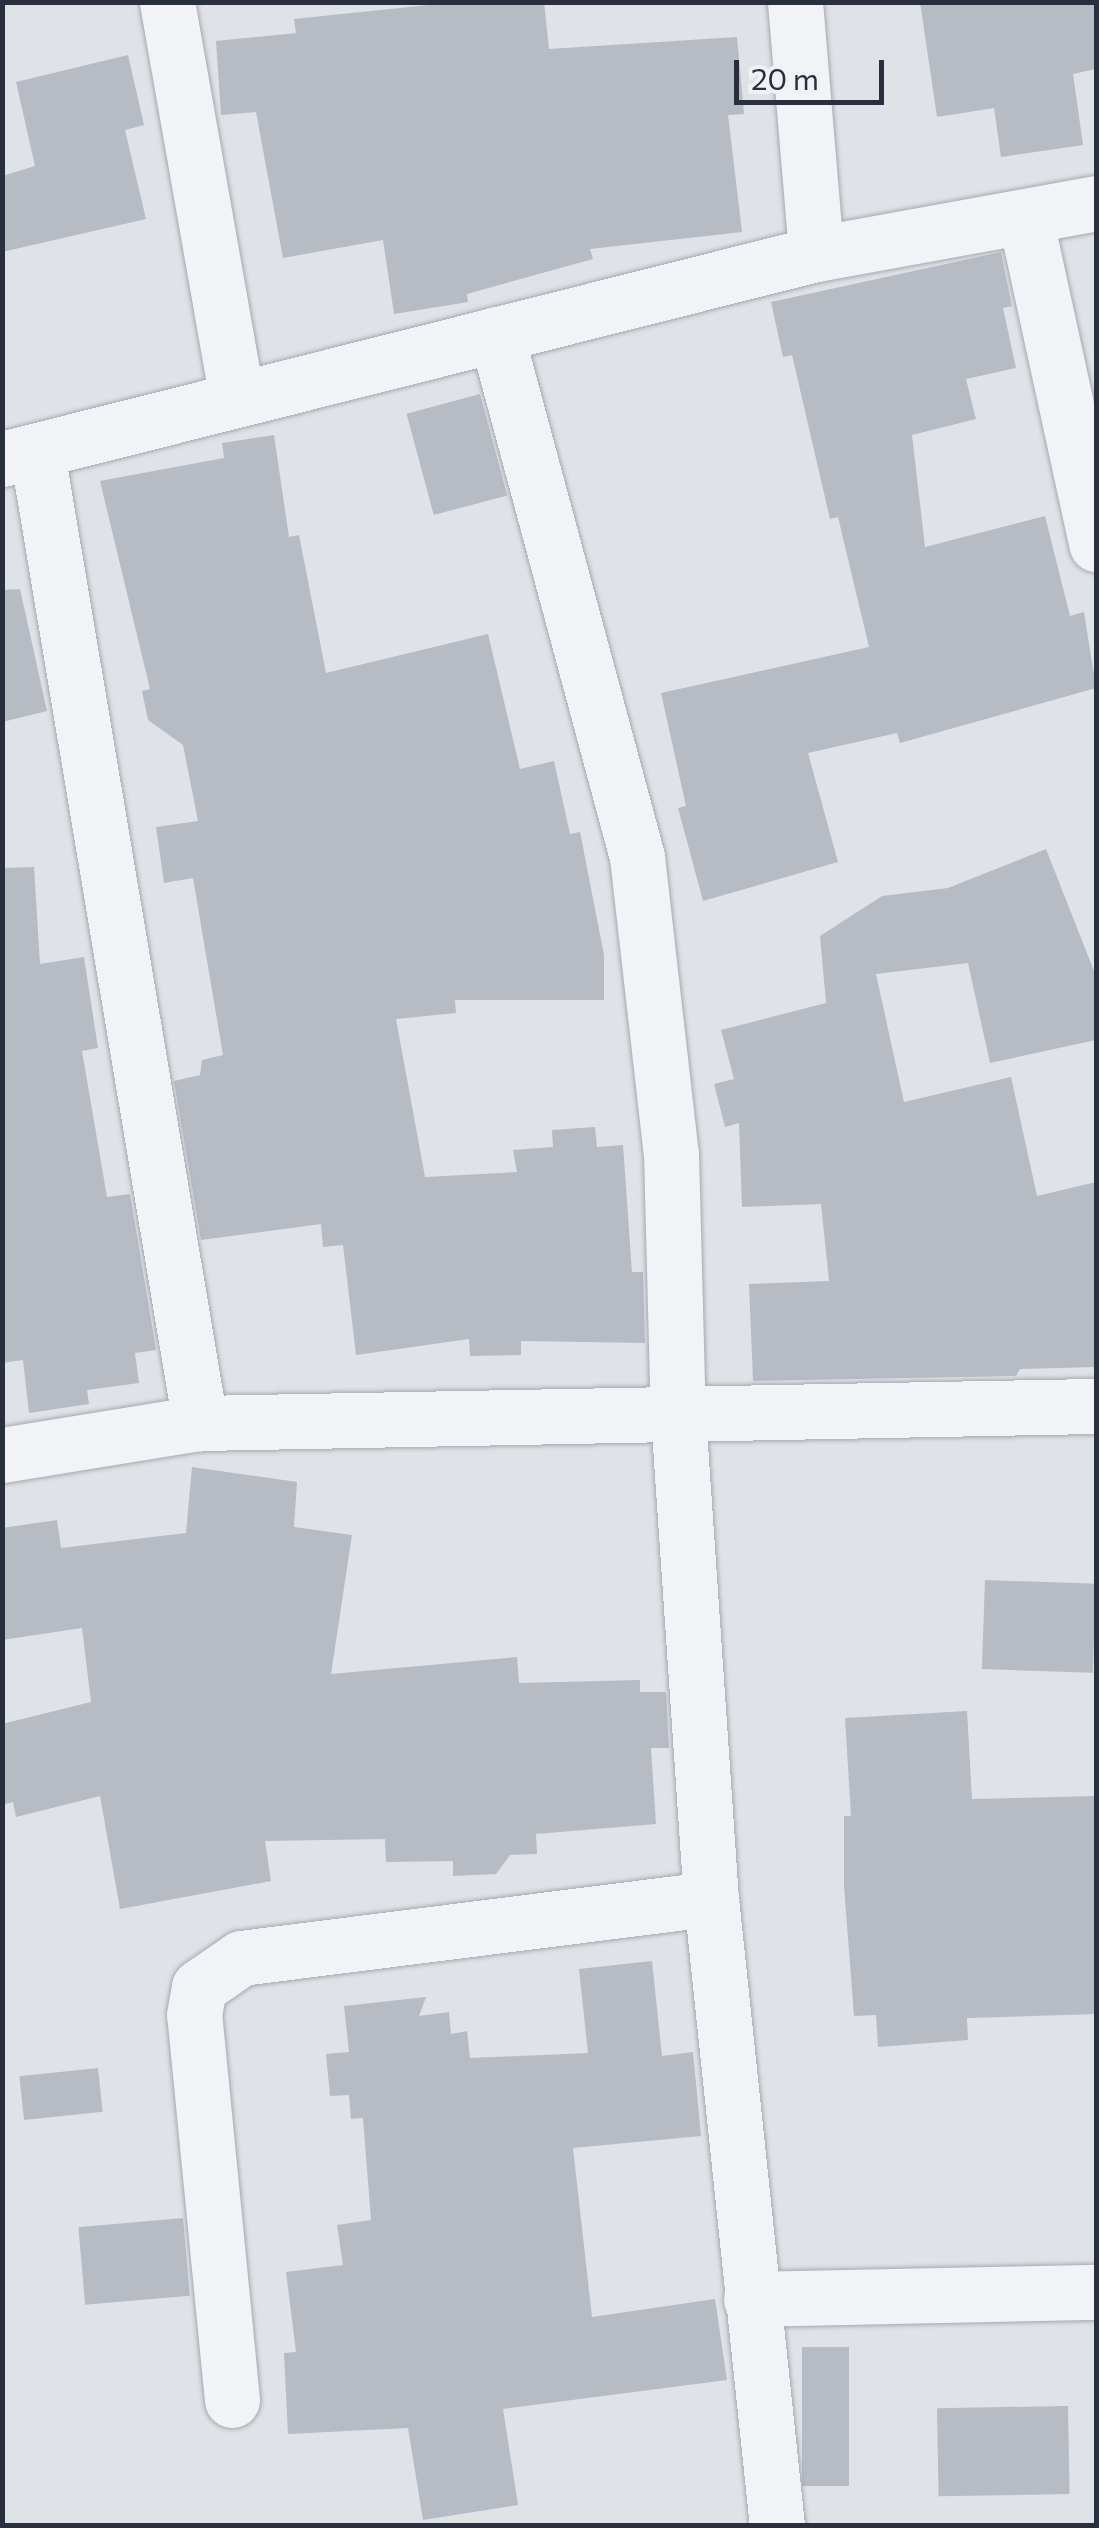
<!DOCTYPE html>
<style>
body{margin:0}
#map{position:relative;width:1099px;height:2528px;overflow:hidden;background:#dfe2e7;font-family:Commissioner,sans-serif}
div>[style]{position:absolute}
.building>*{inset:0;background:#b7bbc3;transform-origin:0 0}
.roads{filter:drop-shadow(0 0 2px #a5a9b1) drop-shadow(0 0 2px #a5a9b1)}
.minor>*{height:55px;margin:-27.5px;padding:0 27.5px;transform-origin:27.5px;border-radius:27.5px;background:#f2f3f6}
span{translate:-50% -50%;white-space:nowrap;text-align:center;line-height:1.15;-webkit-text-stroke:10px #eff1f5;paint-order:stroke}
.frame{position:absolute;inset:0;border:5px solid #2a2f3d;pointer-events:none}
.scale{position:absolute;left:734px;top:60px;width:150px;height:45px;box-sizing:border-box;border:5px solid #2a2f3d;border-top:0;padding-left:12px;font-size:30px;line-height:35px;white-space:nowrap;color:#2a2f3d;-webkit-text-stroke:8px #eff1f5;paint-order:stroke}
</style>
<div id="map">
<div class="building">
<i style="clip-path:polygon(457px 2px,544px 2px,549px 49px,737px 37px,744px 114px,728px 115px,742px 232px,590px 249px,593px 259px,467px 294px,468px 302px,394px 314px,383px 240px,283px 258px,256px 112px,221px 115px,216px 41px,296px 33px,294px 19px)"></i>
<i style="clip-path:polygon(920px 2px,1096px 2px,1096px 69px,1073px 74px,1083px 145px,1001px 157px,994px 108px,937px 117px)"></i>
<i style="clip-path:polygon(128px 55px,144px 125px,125px 130px,146px 219px,2px 252px,2px 176px,35px 166px,16px 82px)"></i>
<i style="clip-path:polygon(1001px 252px,1012px 306px,1003px 308px,1016px 368px,966px 379px,976px 419px,912px 435px,925px 547px,1045px 516px,1070px 616px,1084px 612px,1096px 688px,900px 743px,897px 733px,808px 753px,838px 862px,703px 901px,678px 808px,686px 806px,661px 693px,869px 647px,838px 517px,830px 519px,792px 355px,783px 357px,771px 302px)"></i>
<i style="left:480px;top:394px;width:105px;height:76px;rotate:75deg"></i>
<i style="clip-path:polygon(274px 435px,289px 537px,299px 535px,326px 673px,488px 634px,520px 769px,554px 761px,570px 834px,580px 832px,604px 955px,604px 1000px,455px 1000px,456px 1013px,396px 1019px,425px 1177px,517px 1172px,513px 1150px,553px 1147px,552px 1130px,595px 1127px,597px 1147px,623px 1145px,632px 1272px,643px 1272px,645px 1343px,521px 1341px,521px 1355px,470px 1356px,469px 1339px,356px 1355px,343px 1245px,323px 1247px,321px 1224px,201px 1240px,174px 1081px,200px 1075px,202px 1060px,223px 1055px,193px 878px,164px 883px,156px 827px,198px 821px,183px 745px,148px 720px,142px 691px,150px 689px,100px 481px,224px 458px,222px 443px)"></i>
<i style="clip-path:polygon(20px 589px,47px 711px,2px 722px,2px 590px)"></i>
<i style="clip-path:polygon(1046px 849px,1094px 971px,1096px 1040px,990px 1063px,968px 963px,876px 974px,904px 1102px,1011px 1077px,1037px 1196px,1096px 1182px,1096px 1367px,1020px 1369px,1016px 1376px,753px 1381px,749px 1284px,829px 1281px,821px 1204px,742px 1207px,739px 1123px,725px 1127px,714px 1084px,734px 1079px,721px 1030px,826px 1003px,820px 936px,882px 896px,948px 888px)"></i>
<i style="clip-path:polygon(34px 867px,40px 964px,84px 957px,98px 1048px,82px 1051px,107px 1197px,130px 1194px,156px 1350px,135px 1353px,139px 1383px,87px 1390px,89px 1404px,29px 1413px,23px 1360px,2px 1363px,2px 868px)"></i>
<i style="clip-path:polygon(192px 1467px,297px 1482px,294px 1527px,352px 1535px,331px 1674px,517px 1657px,519px 1683px,640px 1680px,640px 1692px,666px 1692px,669px 1748px,651px 1748px,656px 1824px,536px 1834px,537px 1854px,510px 1855px,496px 1874px,453px 1876px,453px 1861px,386px 1862px,385px 1839px,265px 1841px,271px 1881px,120px 1909px,100px 1796px,16px 1817px,13px 1802px,2px 1805px,2px 1724px,91px 1702px,82px 1628px,2px 1640px,2px 1528px,57px 1520px,61px 1548px,186px 1533px)"></i>
<i style="left:985px;top:1580px;width:111px;height:89px;rotate:2deg"></i>
<i style="clip-path:polygon(967px 1711px,972px 1799px,1096px 1796px,1096px 2014px,967px 2018px,968px 2040px,878px 2047px,876px 2015px,854px 2016px,844px 1886px,844px 1816px,851px 1816px,845px 1718px)"></i>
<i style="clip-path:polygon(652px 1961px,662px 2056px,693px 2052px,701px 2136px,573px 2148px,592px 2317px,715px 2299px,727px 2380px,503px 2409px,518px 2505px,423px 2520px,408px 2428px,288px 2434px,284px 2353px,296px 2352px,286px 2272px,343px 2265px,337px 2225px,371px 2220px,363px 2118px,351px 2119px,349px 2095px,330px 2096px,326px 2054px,349px 2052px,344px 2006px,426px 1997px,419px 2016px,449px 2012px,451px 2034px,467px 2031px,470px 2058px,588px 2053px,579px 1969px)"></i>
<i style="left:98px;top:2068px;width:44px;height:79px;rotate:84deg"></i>
<i style="left:183px;top:2218px;width:78px;height:105px;rotate:85deg"></i>
<i style="left:802px;top:2347px;width:47px;height:139px"></i>
<i style="left:1068px;top:2406px;width:88px;height:131px;rotate:89deg"></i>
</div>
<div class="roads">
<div class="minor">
<i style="left:167px;top:2px;width:401px;rotate:80deg"></i>
<i style="left:795px;top:2px;width:253px;rotate:85.2deg"></i>
<i style="left:1025px;top:217px;width:335px;rotate:77.7deg"></i>
<i style="left:496px;top:334px;width:542px;rotate:74.91deg"></i>
<i style="left:637px;top:857px;width:299px;rotate:83.5deg"></i>
<i style="left:671px;top:1154px;width:262px;rotate:88.5deg"></i>
<i style="left:678px;top:1416px;width:484px;rotate:86.1deg"></i>
<i style="left:711px;top:1899px;width:630px;rotate:83.99deg"></i>
<i style="left:37px;top:453px;width:984px;rotate:80.46deg"></i>
<i style="left:2px;top:459px;width:839px;rotate:-14.14deg"></i>
<i style="left:816px;top:254px;width:285px;rotate:-10.3deg"></i>
<i style="left:2px;top:1455px;width:201px;rotate:-9.2deg"></i>
<i style="left:200px;top:1423px;width:896px;rotate:-1.09deg"></i>
<i style="left:751px;top:2299px;width:345px;rotate:-1.2deg"></i>
<i style="left:232px;top:2400px;width:387px;rotate:-95.6deg"></i>
<i style="left:194px;top:2015px;width:28px;rotate:-80deg"></i>
<i style="left:199px;top:1987px;width:51px;rotate:-34.6deg"></i>
<i style="left:241px;top:1958px;width:474px;rotate:-7.2deg"></i>
</div>
</div>
<div class="frame"></div>
<div class="scale">20 m</div>
</div>
